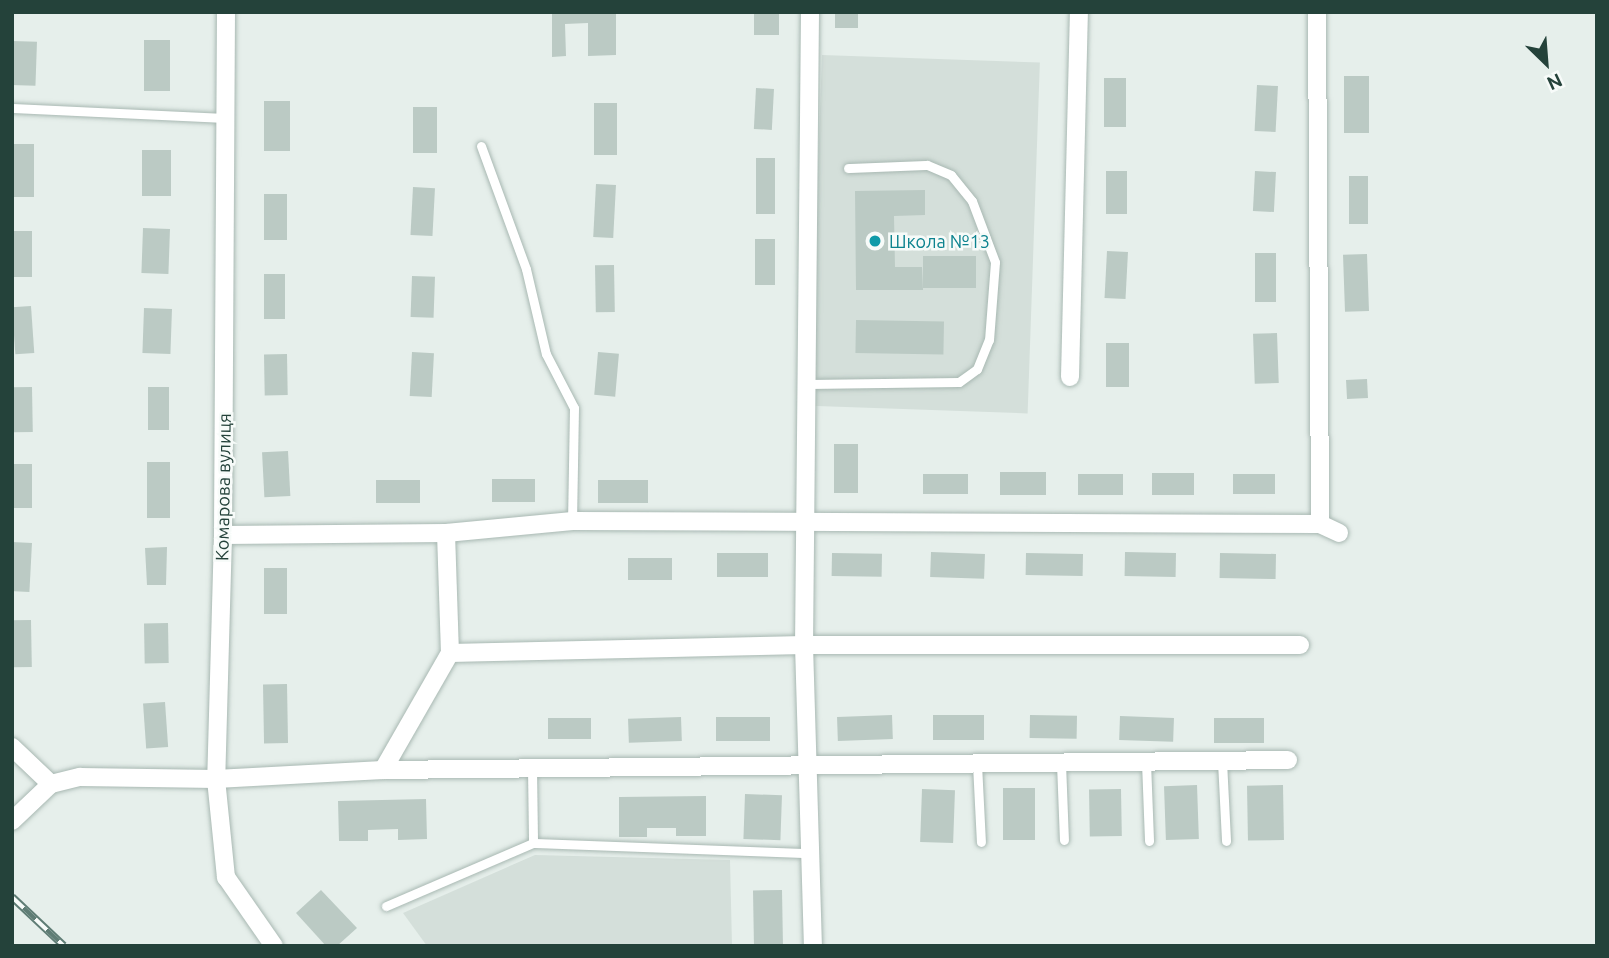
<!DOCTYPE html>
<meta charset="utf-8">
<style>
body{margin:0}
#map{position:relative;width:1609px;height:958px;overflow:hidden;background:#e6efeb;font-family:Ubuntu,sans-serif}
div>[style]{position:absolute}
.built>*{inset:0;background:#d4dfda;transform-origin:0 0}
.building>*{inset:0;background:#bbcac4;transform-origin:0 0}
.roads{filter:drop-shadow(0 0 2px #a8b8b2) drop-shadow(0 0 2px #a8b8b2)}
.lane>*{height:9px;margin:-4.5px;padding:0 4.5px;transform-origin:4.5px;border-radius:4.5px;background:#fff}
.street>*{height:18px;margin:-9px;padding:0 9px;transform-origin:9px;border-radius:9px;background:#fff}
.rail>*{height:8px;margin-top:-4px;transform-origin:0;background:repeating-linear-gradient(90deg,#f7fbf9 0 16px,#5f7d75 0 32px);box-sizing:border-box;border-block:2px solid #5f7d75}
.dots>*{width:19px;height:19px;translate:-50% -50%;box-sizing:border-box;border:4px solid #f7fbf9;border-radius:50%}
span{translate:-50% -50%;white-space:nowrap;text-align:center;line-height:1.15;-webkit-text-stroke:5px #f7fbf9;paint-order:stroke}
.culture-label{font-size:18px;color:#0d838f}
.left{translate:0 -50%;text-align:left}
.street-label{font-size:18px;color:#24423a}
.frame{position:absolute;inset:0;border:14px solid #24423a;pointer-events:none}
.north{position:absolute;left:1511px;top:28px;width:70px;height:70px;-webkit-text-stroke:5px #f7fbf9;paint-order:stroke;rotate:155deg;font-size:19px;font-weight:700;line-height:28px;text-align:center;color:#24423a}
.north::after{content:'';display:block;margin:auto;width:24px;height:32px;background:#24423a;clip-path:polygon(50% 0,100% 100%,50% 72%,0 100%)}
</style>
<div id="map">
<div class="built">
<i style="left:822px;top:55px;width:218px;height:351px;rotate:2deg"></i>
<i style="clip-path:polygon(535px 855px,730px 860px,732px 946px,427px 946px,403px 913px)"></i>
</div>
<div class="building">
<i style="clip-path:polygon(552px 12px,616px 12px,616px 55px,588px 56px,588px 23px,565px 24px,566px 56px,552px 57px)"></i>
<i style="left:754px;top:12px;width:25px;height:23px"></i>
<i style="left:835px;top:12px;width:23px;height:16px"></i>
<i style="left:144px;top:40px;width:26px;height:51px"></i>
<i style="left:12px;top:41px;width:25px;height:44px;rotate:2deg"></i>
<i style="left:1344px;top:76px;width:25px;height:57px"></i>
<i style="left:1104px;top:78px;width:22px;height:49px"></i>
<i style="left:1257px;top:85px;width:21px;height:46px;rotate:3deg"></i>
<i style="left:756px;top:88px;width:18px;height:41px;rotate:3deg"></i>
<i style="left:264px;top:101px;width:26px;height:50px"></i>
<i style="left:594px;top:103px;width:23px;height:52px"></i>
<i style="left:413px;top:107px;width:24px;height:46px"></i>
<i style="left:12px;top:144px;width:22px;height:53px"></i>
<i style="left:142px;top:150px;width:29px;height:46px"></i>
<i style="left:756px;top:158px;width:19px;height:56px"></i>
<i style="left:1106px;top:171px;width:21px;height:43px"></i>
<i style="left:1255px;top:171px;width:21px;height:40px;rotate:3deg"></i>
<i style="left:1349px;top:176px;width:19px;height:48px"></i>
<i style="left:596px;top:184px;width:20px;height:53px;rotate:3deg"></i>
<i style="left:413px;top:187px;width:22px;height:48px;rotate:3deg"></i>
<i style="clip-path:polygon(925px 190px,925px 215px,894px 216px,895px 267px,922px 267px,923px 290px,856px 290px,855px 191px)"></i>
<i style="left:264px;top:194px;width:23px;height:46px"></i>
<i style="left:143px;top:228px;width:27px;height:45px;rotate:2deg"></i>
<i style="left:32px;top:231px;width:46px;height:20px;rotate:90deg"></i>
<i style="left:755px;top:239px;width:20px;height:46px"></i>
<i style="left:1107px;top:251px;width:21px;height:47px;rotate:3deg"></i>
<i style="left:1255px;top:253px;width:21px;height:49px"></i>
<i style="left:1367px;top:254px;width:57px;height:24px;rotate:88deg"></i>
<i style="left:976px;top:256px;width:32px;height:53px;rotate:90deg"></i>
<i style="left:614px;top:265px;width:47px;height:19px;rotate:89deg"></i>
<i style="left:264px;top:274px;width:21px;height:45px"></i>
<i style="left:412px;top:276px;width:23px;height:41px;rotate:2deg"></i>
<i style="left:31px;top:306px;width:47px;height:19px;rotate:86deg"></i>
<i style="left:144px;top:308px;width:28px;height:45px;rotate:2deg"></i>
<i style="left:856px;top:320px;width:88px;height:33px;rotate:1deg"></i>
<i style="left:1277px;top:333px;width:50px;height:24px;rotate:88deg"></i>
<i style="left:1106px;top:343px;width:23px;height:44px"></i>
<i style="left:412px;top:352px;width:22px;height:44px;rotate:3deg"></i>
<i style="left:598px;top:352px;width:21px;height:43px;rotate:5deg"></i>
<i style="left:287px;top:354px;width:41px;height:23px;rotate:89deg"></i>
<i style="left:1367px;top:379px;width:19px;height:21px;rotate:87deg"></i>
<i style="left:32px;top:387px;width:45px;height:20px;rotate:89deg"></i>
<i style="left:148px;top:387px;width:21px;height:43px"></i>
<i style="left:834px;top:444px;width:24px;height:49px"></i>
<i style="left:288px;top:451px;width:45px;height:26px;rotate:87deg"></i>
<i style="left:147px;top:462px;width:23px;height:56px"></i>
<i style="left:12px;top:464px;width:20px;height:44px"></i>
<i style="left:1046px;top:472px;width:23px;height:46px;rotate:90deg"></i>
<i style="left:1152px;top:473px;width:42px;height:22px"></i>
<i style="left:923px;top:474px;width:45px;height:20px"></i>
<i style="left:1078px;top:474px;width:45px;height:21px"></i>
<i style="left:1233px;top:474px;width:42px;height:20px"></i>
<i style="left:492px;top:479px;width:43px;height:23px"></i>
<i style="left:376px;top:480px;width:44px;height:23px"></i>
<i style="left:648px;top:480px;width:23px;height:50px;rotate:90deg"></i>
<i style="left:12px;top:542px;width:20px;height:49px;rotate:3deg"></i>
<i style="clip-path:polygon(167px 547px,166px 585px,147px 585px,145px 548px)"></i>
<i style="left:931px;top:552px;width:54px;height:25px;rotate:2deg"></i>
<i style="left:1125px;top:552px;width:51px;height:24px;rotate:1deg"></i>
<i style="left:717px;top:553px;width:51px;height:24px"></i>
<i style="left:832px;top:553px;width:50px;height:23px;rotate:1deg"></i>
<i style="left:1026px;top:553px;width:57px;height:22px;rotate:1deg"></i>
<i style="left:1220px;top:553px;width:56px;height:25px;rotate:1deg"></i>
<i style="left:628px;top:558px;width:44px;height:22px"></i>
<i style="left:264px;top:568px;width:23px;height:46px"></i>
<i style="left:31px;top:620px;width:47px;height:19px;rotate:89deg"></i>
<i style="left:168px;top:623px;width:40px;height:24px;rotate:89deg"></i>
<i style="left:287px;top:684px;width:59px;height:24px;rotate:89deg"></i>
<i style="left:165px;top:702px;width:45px;height:22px;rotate:86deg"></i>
<i style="left:892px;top:715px;width:24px;height:55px;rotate:88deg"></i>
<i style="left:984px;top:715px;width:25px;height:51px;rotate:90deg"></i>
<i style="left:1030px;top:715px;width:47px;height:23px;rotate:1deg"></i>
<i style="left:1120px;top:716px;width:54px;height:24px;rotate:2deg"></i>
<i style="left:681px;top:717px;width:24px;height:53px;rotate:88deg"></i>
<i style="left:770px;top:717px;width:24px;height:54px;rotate:90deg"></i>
<i style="left:591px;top:718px;width:21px;height:43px;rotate:90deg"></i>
<i style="left:1214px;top:718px;width:50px;height:25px"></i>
<i style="left:1197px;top:785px;width:54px;height:33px;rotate:88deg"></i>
<i style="left:1283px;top:785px;width:55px;height:36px;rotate:89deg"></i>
<i style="left:1003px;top:788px;width:32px;height:52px"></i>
<i style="left:922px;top:789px;width:33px;height:53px;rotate:2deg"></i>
<i style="left:1121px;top:789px;width:47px;height:32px;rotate:89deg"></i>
<i style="left:745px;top:794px;width:37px;height:45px;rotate:2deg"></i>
<i style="clip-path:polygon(706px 796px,706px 836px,676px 836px,676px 828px,647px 828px,647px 837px,619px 837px,619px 797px)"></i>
<i style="clip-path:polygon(426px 799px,427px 839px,398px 840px,398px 829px,368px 830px,368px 841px,339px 841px,338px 801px)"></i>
<i style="clip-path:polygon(321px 890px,357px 928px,337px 946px,326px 946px,296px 913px)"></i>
<i style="left:782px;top:890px;width:56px;height:29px;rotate:89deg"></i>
</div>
<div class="roads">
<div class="lane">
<i style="left:12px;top:108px;width:214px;rotate:2.7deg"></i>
<i style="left:481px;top:146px;width:131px;rotate:69.9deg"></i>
<i style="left:526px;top:269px;width:87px;rotate:76.8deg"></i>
<i style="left:546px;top:354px;width:61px;rotate:62.6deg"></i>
<i style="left:574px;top:408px;width:113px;rotate:91deg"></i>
<i style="left:808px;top:384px;width:151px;rotate:-0.8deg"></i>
<i style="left:959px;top:382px;width:22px;rotate:-36deg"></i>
<i style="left:977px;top:369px;width:31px;rotate:-68deg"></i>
<i style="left:989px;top:340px;width:78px;rotate:-85.6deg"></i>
<i style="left:995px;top:262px;width:65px;rotate:-110.7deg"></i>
<i style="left:972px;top:201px;width:33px;rotate:-129deg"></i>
<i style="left:951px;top:175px;width:26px;rotate:-157deg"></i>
<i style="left:927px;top:165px;width:79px;rotate:177.8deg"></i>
<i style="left:1222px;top:761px;width:80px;rotate:87.1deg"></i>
<i style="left:1146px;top:762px;width:79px;rotate:87.8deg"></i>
<i style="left:1061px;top:763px;width:77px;rotate:87.8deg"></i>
<i style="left:977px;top:764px;width:78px;rotate:87.1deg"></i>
<i style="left:532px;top:768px;width:75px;rotate:89.2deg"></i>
<i style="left:386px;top:906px;width:160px;rotate:-23.2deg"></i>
<i style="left:533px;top:843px;width:279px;rotate:2.1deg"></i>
</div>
<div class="street">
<i style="left:226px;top:12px;width:523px;rotate:90.33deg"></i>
<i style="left:223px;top:535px;width:244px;rotate:91.6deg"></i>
<i style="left:216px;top:779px;width:99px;rotate:84.2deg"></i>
<i style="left:226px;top:877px;width:84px;rotate:55.2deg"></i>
<i style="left:810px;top:12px;width:633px;rotate:90.54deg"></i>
<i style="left:804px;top:645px;width:301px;rotate:88.3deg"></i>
<i style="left:1317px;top:12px;width:512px;rotate:89.66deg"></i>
<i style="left:1070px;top:377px;width:365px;rotate:-88.6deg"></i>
<i style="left:446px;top:533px;width:120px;rotate:88.1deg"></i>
<i style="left:223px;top:535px;width:223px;rotate:-0.5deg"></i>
<i style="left:446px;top:533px;width:127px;rotate:-5.4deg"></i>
<i style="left:572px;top:521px;width:748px;rotate:0.23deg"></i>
<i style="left:1320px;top:524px;width:21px;rotate:25deg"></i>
<i style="left:12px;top:747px;width:54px;rotate:43.5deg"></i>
<i style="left:383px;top:770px;width:905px;rotate:-0.63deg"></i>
<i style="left:12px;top:821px;width:54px;rotate:-43.5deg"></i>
<i style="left:51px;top:784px;width:30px;rotate:-14deg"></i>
<i style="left:80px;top:777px;width:136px;rotate:0.8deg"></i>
<i style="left:216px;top:779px;width:167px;rotate:-3.1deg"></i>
<i style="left:383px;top:770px;width:135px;rotate:-60.2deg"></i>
<i style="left:450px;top:653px;width:354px;rotate:-1.3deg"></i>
<i style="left:804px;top:645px;width:496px"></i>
</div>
</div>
<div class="rail">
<i style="left:12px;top:897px;width:71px;rotate:43.3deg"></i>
</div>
<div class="dots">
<i style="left:875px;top:241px;background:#0f9aa8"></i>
</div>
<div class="culture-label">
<span class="left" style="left:889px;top:241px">Школа №13</span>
</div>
<div class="street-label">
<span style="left:223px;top:487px;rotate:-89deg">Комарова вулиця</span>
</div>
<div class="frame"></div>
<div class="north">N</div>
</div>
